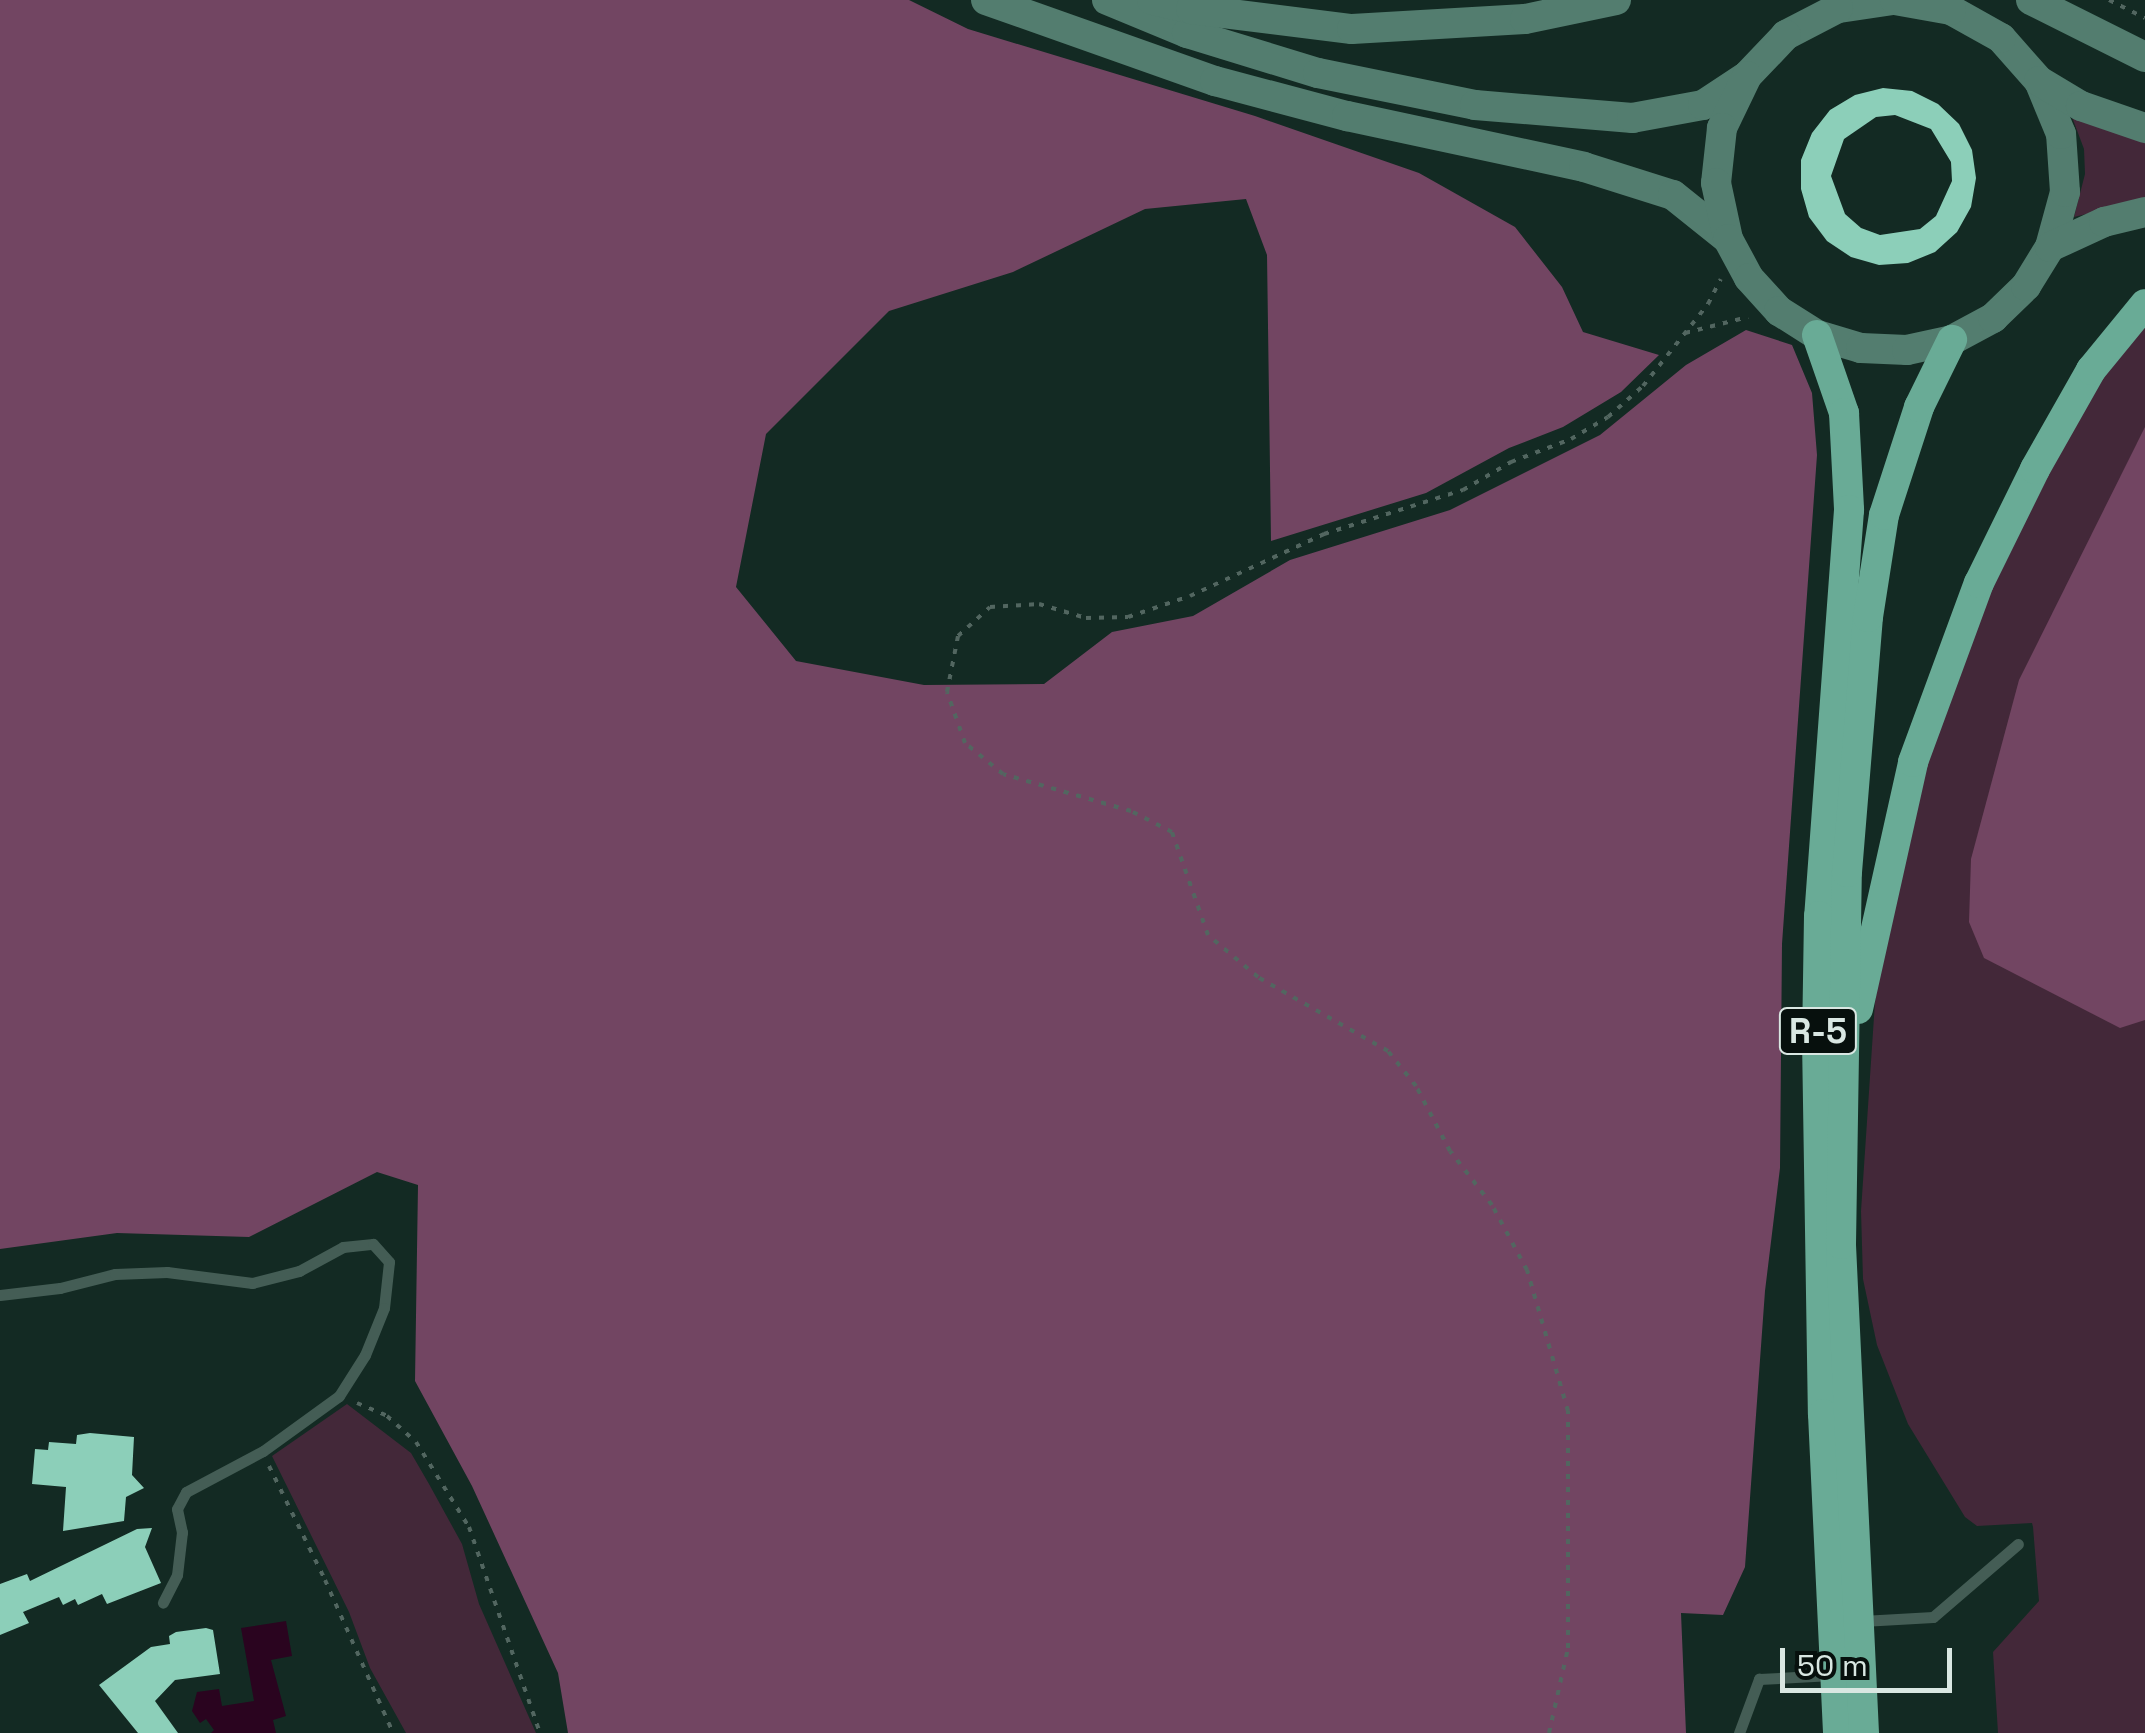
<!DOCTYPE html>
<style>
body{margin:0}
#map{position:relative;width:2145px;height:1733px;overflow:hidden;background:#132a23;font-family:"Space Grotesk",sans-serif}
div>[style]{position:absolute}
.green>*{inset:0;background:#432839}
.forest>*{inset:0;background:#724562}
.water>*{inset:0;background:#2a041f}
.building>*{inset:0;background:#8ccfb9}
.path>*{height:4px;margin-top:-2px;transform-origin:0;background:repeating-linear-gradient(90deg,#526660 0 5px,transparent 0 13px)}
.lane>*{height:11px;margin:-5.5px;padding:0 5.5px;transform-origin:5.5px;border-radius:5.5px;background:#445d55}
.secondary>*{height:30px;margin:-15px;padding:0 15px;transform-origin:15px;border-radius:15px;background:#537d6f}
.highway>*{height:30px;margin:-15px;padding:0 15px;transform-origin:15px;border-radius:15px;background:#69ab96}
span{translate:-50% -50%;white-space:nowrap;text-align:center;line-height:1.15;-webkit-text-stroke:10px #07100d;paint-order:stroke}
.shield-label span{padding:2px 8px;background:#07100d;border:2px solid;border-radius:8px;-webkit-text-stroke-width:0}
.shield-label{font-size:35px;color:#d9e7e2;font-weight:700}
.scale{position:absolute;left:1780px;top:1648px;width:172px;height:45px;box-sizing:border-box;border:5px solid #d9e7e2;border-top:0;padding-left:12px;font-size:30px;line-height:35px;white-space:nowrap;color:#d9e7e2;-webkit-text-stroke:8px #07100d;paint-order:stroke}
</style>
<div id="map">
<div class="green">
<i style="clip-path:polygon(2072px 117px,2145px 141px,2145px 200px,2074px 217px,2085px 174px,2084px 149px)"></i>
<i style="clip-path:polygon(2145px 322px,2145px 1733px,1998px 1733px,1993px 1652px,2039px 1601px,2033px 1527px,2032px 1523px,1977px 1526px,1965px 1517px,1908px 1424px,1877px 1345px,1863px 1279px,1861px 1211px,1875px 1002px,1891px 902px,1925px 766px,1970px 633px,2044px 477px,2114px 359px)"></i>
<i style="clip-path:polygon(347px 1404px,411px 1453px,429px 1484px,462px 1544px,479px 1604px,536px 1733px,406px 1733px,370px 1668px,349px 1612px,272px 1456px)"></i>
</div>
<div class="forest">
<i style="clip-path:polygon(0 0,909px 0,968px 29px,1255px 116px,1419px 173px,1515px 227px,1562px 287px,1583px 332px,1659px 355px,1621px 392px,1563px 427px,1509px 448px,1426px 493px,1271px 541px,1267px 255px,1246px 199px,1145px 209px,1013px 272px,889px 311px,766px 434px,736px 587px,796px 661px,924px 685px,1044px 684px,1112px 632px,1193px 616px,1290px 560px,1450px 510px,1600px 435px,1686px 365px,1746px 330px,1792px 345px,1812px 393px,1817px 455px,1782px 944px,1780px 1168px,1765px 1291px,1745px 1567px,1723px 1615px,1681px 1613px,1686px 1733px,568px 1733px,558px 1673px,472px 1486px,415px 1381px,418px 1185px,377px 1172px,249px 1237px,117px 1233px,0 1249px)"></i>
<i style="clip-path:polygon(2145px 427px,2145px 1020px,2120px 1028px,1984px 958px,1969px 922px,1971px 859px,2019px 680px)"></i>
</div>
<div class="water">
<i style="clip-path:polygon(286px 1621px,292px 1656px,271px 1660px,286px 1716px,273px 1720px,276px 1733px,211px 1733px,214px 1730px,206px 1719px,200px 1723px,192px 1711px,197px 1692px,219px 1689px,222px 1706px,254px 1701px,241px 1628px)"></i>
</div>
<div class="building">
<i style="clip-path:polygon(evenodd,1883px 88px,1912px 91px,1938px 104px,1959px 124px,1972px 150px,1976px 178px,1971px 207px,1957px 232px,1935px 252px,1908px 263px,1879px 265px,1851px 257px,1827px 241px,1809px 217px,1801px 189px,1801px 160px,1812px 133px,1830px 110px,1855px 95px,1883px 88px,1895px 115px,1931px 129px,1951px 162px,1952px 181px,1936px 216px,1920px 229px,1880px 235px,1861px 228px,1845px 214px,1831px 176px,1844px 139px,1876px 117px,1895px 115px)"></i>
<i style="clip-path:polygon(90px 1433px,134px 1437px,132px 1475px,144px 1488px,126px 1497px,124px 1521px,63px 1531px,66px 1487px,32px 1484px,35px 1449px,48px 1450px,49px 1442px,76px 1444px,77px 1435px)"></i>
<i style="clip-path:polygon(152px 1528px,145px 1547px,161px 1583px,107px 1604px,102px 1594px,78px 1605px,75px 1599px,63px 1605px,59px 1597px,23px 1612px,29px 1623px,0 1635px,0 1584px,27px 1574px,30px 1581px,137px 1529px)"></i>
<i style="clip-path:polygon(206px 1628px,213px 1630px,220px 1674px,175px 1680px,155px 1701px,178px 1733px,138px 1733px,99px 1685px,151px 1647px,170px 1644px,169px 1636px,176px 1632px)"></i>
</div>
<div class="path">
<i style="left:2109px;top:0;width:40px;rotate:26.6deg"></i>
<i style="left:1685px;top:333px;width:65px;rotate:-14.3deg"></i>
<i style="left:357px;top:1403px;width:33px;rotate:23deg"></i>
<i style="left:387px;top:1416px;width:39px;rotate:42deg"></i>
<i style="left:416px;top:1442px;width:100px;rotate:58.1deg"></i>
<i style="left:469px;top:1527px;width:218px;rotate:71deg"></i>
<i style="left:269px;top:1466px;width:127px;rotate:63.8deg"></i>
<i style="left:325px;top:1580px;width:167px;rotate:66deg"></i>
<i style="left:1549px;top:1733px;width:87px;rotate:-77.4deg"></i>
<i style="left:1568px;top:1648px;width:237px;rotate:-90deg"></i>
<i style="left:1568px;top:1411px;width:147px;rotate:-106.2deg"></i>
<i style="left:1527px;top:1270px;width:74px;rotate:-118.3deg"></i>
<i style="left:1492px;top:1205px;width:68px;rotate:-127.9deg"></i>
<i style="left:1450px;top:1151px;width:73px;rotate:-117.6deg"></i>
<i style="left:1416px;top:1086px;width:45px;rotate:-128.7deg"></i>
<i style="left:1388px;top:1051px;width:150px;rotate:-150.4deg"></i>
<i style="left:1258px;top:977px;width:65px;rotate:-140deg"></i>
<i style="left:1208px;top:935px;width:109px;rotate:-109.3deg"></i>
<i style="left:1172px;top:832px;width:46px;rotate:-152.9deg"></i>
<i style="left:1131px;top:811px;width:133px;rotate:-163.9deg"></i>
<i style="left:1003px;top:774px;width:49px;rotate:-140.8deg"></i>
<i style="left:965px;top:743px;width:54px;rotate:-109.4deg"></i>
<i style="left:947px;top:692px;width:57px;rotate:-78.9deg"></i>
<i style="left:958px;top:636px;width:43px;rotate:-42.2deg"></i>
<i style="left:990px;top:607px;width:49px;rotate:-3.5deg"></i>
<i style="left:1039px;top:604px;width:49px;rotate:16.6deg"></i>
<i style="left:1086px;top:618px;width:42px;rotate:-1.4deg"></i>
<i style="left:1128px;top:617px;width:65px;rotate:-18.7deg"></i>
<i style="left:1190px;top:596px;width:148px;rotate:-24.8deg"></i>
<i style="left:1324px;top:534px;width:146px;rotate:-17.6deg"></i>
<i style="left:1463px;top:490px;width:56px;rotate:-30.3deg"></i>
<i style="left:1511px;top:462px;width:64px;rotate:-21deg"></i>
<i style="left:1571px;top:439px;width:43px;rotate:-30.7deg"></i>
<i style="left:1608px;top:417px;width:47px;rotate:-41.5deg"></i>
<i style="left:1643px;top:386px;width:105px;rotate:-51.6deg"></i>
<i style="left:1708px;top:304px;width:28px;rotate:-63deg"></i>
</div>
<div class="lane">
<i style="left:0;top:1295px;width:60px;rotate:-6.7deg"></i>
<i style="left:60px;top:1288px;width:57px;rotate:-14.3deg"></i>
<i style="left:115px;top:1274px;width:52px;rotate:-2.2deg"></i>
<i style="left:167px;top:1272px;width:86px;rotate:7.4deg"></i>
<i style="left:252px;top:1283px;width:49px;rotate:-14.3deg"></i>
<i style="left:299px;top:1271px;width:50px;rotate:-28.6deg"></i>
<i style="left:343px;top:1247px;width:30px;rotate:-6deg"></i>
<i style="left:373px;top:1244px;width:24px;rotate:48deg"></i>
<i style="left:389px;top:1262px;width:46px;rotate:96.2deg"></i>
<i style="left:384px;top:1308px;width:51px;rotate:112deg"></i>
<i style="left:365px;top:1355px;width:49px;rotate:122.4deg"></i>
<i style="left:339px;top:1396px;width:94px;rotate:144.1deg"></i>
<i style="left:263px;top:1451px;width:87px;rotate:152deg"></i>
<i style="left:186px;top:1492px;width:19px;rotate:118deg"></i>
<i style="left:177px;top:1509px;width:24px;rotate:78deg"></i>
<i style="left:182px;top:1532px;width:43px;rotate:96.6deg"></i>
<i style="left:177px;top:1575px;width:31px;rotate:117deg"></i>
<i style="left:1862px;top:1621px;width:71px;rotate:-3.2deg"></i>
<i style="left:1933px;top:1617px;width:112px;rotate:-40.7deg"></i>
<i style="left:1739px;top:1733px;width:58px;rotate:-69.7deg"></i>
<i style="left:1759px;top:1679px;width:73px;rotate:-3.1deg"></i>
</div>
<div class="secondary">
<i style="left:986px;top:0;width:243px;rotate:19.5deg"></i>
<i style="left:1215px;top:81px;width:137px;rotate:14.9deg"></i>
<i style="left:1347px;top:116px;width:242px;rotate:12.1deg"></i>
<i style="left:1584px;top:167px;width:93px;rotate:17.5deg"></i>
<i style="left:1673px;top:195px;width:70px;rotate:38.7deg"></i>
<i style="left:1107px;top:0;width:87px;rotate:22.4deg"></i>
<i style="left:1187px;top:33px;width:137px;rotate:17deg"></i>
<i style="left:1318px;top:73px;width:160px;rotate:11.5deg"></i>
<i style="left:1475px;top:105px;width:158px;rotate:4.7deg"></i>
<i style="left:1632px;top:118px;width:72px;rotate:-10.4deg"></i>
<i style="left:1703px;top:105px;width:49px;rotate:-33.4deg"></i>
<i style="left:1152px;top:0;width:40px;rotate:13deg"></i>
<i style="left:1191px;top:9px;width:162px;rotate:7.1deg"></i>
<i style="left:1352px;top:29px;width:173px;rotate:-3.3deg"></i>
<i style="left:1525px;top:19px;width:93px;rotate:-11.8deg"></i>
<i style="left:1893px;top:0;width:56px;rotate:171.7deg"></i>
<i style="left:1838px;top:8px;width:59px;rotate:152.6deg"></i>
<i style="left:1786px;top:35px;width:57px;rotate:133.6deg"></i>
<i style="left:1747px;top:76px;width:58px;rotate:115.7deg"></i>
<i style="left:1722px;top:128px;width:55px;rotate:96.2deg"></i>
<i style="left:1716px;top:183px;width:57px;rotate:77.9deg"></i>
<i style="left:1728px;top:239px;width:44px;rotate:61.7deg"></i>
<i style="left:1749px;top:278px;width:45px;rotate:47.7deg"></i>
<i style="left:1779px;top:311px;width:45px;rotate:32.3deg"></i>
<i style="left:1817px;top:335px;width:46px;rotate:16.5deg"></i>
<i style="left:1861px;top:348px;width:46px;rotate:2.5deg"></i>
<i style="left:1907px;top:350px;width:46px;rotate:-12.5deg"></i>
<i style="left:1952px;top:340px;width:47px;rotate:-28.2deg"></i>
<i style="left:1993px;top:318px;width:46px;rotate:-44.1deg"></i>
<i style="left:2026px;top:286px;width:46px;rotate:-58.4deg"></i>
<i style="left:2050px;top:247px;width:57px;rotate:-74.7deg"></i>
<i style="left:2065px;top:192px;width:58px;rotate:-93.9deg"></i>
<i style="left:2061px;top:134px;width:57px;rotate:-112.5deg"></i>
<i style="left:2039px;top:81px;width:57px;rotate:-131.5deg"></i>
<i style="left:2001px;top:38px;width:57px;rotate:-150.8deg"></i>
<i style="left:1951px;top:10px;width:57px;rotate:-169.9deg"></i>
<i style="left:2031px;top:0;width:127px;rotate:26.6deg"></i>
<i style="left:2039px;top:81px;width:49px;rotate:30.8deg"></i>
<i style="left:2081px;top:106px;width:68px;rotate:19deg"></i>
<i style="left:2050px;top:247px;width:60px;rotate:-24.8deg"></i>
<i style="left:2104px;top:222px;width:42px;rotate:-13.7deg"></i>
</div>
<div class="highway">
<i style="left:1817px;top:335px;width:83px;rotate:70.9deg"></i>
<i style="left:1844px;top:413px;width:97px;rotate:87deg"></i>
<i style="left:1849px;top:510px;width:407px;rotate:94.2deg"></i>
<i style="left:1819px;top:916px;width:123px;rotate:90.9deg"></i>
<i style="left:1817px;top:1039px;width:375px;rotate:89.1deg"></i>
<i style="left:1823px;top:1414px;width:319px;rotate:87.3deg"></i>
<i style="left:1858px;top:1009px;width:253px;rotate:-77.4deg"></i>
<i style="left:1913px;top:762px;width:191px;rotate:-69.8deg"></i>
<i style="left:1979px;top:583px;width:127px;rotate:-63.8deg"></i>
<i style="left:2035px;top:469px;width:114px;rotate:-60.5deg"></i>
<i style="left:2091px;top:370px;width:85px;rotate:-50.7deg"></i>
<i style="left:1864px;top:1733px;width:490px;rotate:-92.7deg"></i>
<i style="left:1841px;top:1244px;width:372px;rotate:-89.1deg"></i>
<i style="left:1847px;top:872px;width:256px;rotate:-85.3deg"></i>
<i style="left:1868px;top:617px;width:103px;rotate:-81.1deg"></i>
<i style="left:1884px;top:515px;width:114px;rotate:-72deg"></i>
<i style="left:1919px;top:407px;width:75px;rotate:-63.8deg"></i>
</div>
<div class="shield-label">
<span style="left:1818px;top:1031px">R-5</span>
</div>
<div class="scale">50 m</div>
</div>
